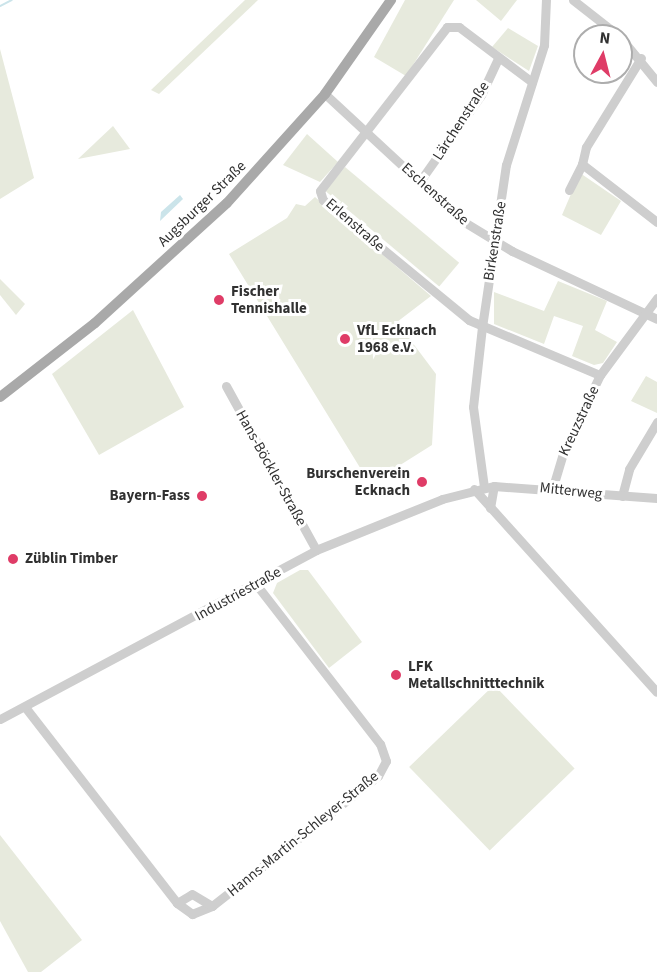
<!DOCTYPE html>
<meta charset="utf-8">
<style>
body{margin:0}
#map{position:relative;width:657px;height:972px;overflow:hidden;background:#fff;font-family:"Source Sans 3",sans-serif}
div>[style]{position:absolute}
.green>*{inset:0;background:#e7eadd;transform-origin:0 0}
.water>*{inset:0;background:#cbe4ea}
.stream>*{height:2px;margin:-1px;padding:0 1px;transform-origin:1px;border-radius:1px;background:#cbe4ea}
.minor>*{height:9px;margin:-4.5px;padding:0 4.5px;transform-origin:4.5px;border-radius:4.5px;background:#cecece}
.major>*{height:10px;margin:-5px;padding:0 5px;transform-origin:5px;border-radius:5px;background:#a9a9a9}
.dots>*{width:16px;height:16px;translate:-50% -50%;box-sizing:border-box;border:3px solid #fff;border-radius:50%}
span{translate:-50% -50%;white-space:nowrap;text-align:center;line-height:1.15;-webkit-text-stroke:6px #fff;paint-order:stroke}
.street-label{font-size:15px;color:#313131}
.poi-label{font-size:15px;color:#313131;font-weight:700}
.left{translate:0 -50%;text-align:left}
.right{translate:-100% -50%;text-align:right}
.north{position:absolute;left:573px;top:24px;width:60px;height:60px;box-sizing:border-box;background:#fff;border:2px solid #adadad;border-radius:50%;rotate:7deg;font-size:16px;font-weight:700;line-height:24px;text-align:center;color:#313131}
.north::after{content:'';display:block;margin:auto;width:21px;height:27px;background:#df3c67;clip-path:polygon(50% 0,100% 100%,50% 72%,0 100%)}
</style>
<div id="map">
<div class="green">
<i style="clip-path:polygon(245px 0,258px 0,159px 94px,151px 90px)"></i>
<i style="clip-path:polygon(405px 0,454px 0,406px 76px,374px 57px)"></i>
<i style="clip-path:polygon(476px 0,517px 0,501px 21px)"></i>
<i style="clip-path:polygon(508px 28px,538px 46px,529px 71px,492px 47px)"></i>
<i style="clip-path:polygon(0 49px,34px 178px,0 199px)"></i>
<i style="clip-path:polygon(113px 126px,130px 149px,78px 159px)"></i>
<i style="clip-path:polygon(307px 134px,338px 162px,320px 182px,283px 165px)"></i>
<i style="left:345px;top:167px;width:149px;height:31px;rotate:40deg"></i>
<i style="clip-path:polygon(580px 173px,621px 201px,601px 235px,562px 215px)"></i>
<i style="clip-path:polygon(315px 197px,431px 296px,397px 322px,436px 374px,432px 445px,370px 484px,229px 254px,287px 218px,296px 204px,305px 206px)"></i>
<i style="clip-path:polygon(0 279px,25px 304px,16px 315px,0 295px)"></i>
<i style="clip-path:polygon(558px 281px,607px 301px,595px 330px,617px 342px,603px 363px,594px 365px,572px 356px,583px 326px,554px 316px,544px 344px,494px 324px,494px 292px,544px 311px)"></i>
<i style="clip-path:polygon(133px 310px,184px 407px,99px 455px,52px 374px)"></i>
<i style="clip-path:polygon(646px 376px,657px 382px,657px 413px,631px 401px)"></i>
<i style="clip-path:polygon(300px 570px,308px 570px,362px 642px,329px 668px,273px 593px,277px 583px)"></i>
<i style="left:494px;top:685px;width:116px;height:118px;rotate:46deg"></i>
<i style="clip-path:polygon(0 835px,82px 940px,41px 972px,28px 972px,0 921px)"></i>
</div>
<div class="water">
<i style="clip-path:polygon(180px 195px,183px 199px,160px 221px,161px 212px)"></i>
</div>
<div class="stream">
<i style="left:0;top:6px;width:13px;rotate:-27deg"></i>
</div>
<div class="minor">
<i style="left:573px;top:0;width:58px;rotate:38deg"></i>
<i style="left:621px;top:38px;width:57px;rotate:50.7deg"></i>
<i style="left:641px;top:58px;width:105px;rotate:121.7deg"></i>
<i style="left:586px;top:147px;width:17px;rotate:103deg"></i>
<i style="left:582px;top:164px;width:95px;rotate:37.7deg"></i>
<i style="left:532px;top:82px;width:91px;rotate:-143deg"></i>
<i style="left:459px;top:27px;width:12px;rotate:180deg"></i>
<i style="left:447px;top:27px;width:207px;rotate:127.8deg"></i>
<i style="left:320px;top:191px;width:9px;rotate:72deg"></i>
<i style="left:323px;top:200px;width:189px;rotate:39.4deg"></i>
<i style="left:469px;top:320px;width:142px;rotate:22.8deg"></i>
<i style="left:325px;top:94px;width:185px;rotate:42.8deg"></i>
<i style="left:461px;top:220px;width:60px;rotate:31.3deg"></i>
<i style="left:512px;top:251px;width:160px;rotate:25.1deg"></i>
<i style="left:420px;top:181px;width:105px;rotate:-54.7deg"></i>
<i style="left:481px;top:95px;width:40px;rotate:-65deg"></i>
<i style="left:569px;top:190px;width:29px;rotate:-63deg"></i>
<i style="left:226px;top:386px;width:187px;rotate:61.2deg"></i>
<i style="left:484px;top:487px;width:81px;rotate:-97.8deg"></i>
<i style="left:473px;top:407px;width:81px;rotate:-83.6deg"></i>
<i style="left:482px;top:327px;width:164px;rotate:-81.6deg"></i>
<i style="left:506px;top:165px;width:126px;rotate:-72.4deg"></i>
<i style="left:544px;top:45px;width:45px;rotate:-87.5deg"></i>
<i style="left:474px;top:489px;width:273px;rotate:48deg"></i>
<i style="left:552px;top:490px;width:42px;rotate:-73.3deg"></i>
<i style="left:564px;top:450px;width:83px;rotate:-64.4deg"></i>
<i style="left:600px;top:375px;width:96px;rotate:-53.5deg"></i>
<i style="left:622px;top:496px;width:28px;rotate:-75deg"></i>
<i style="left:629px;top:469px;width:55px;rotate:-59.2deg"></i>
<i style="left:490px;top:508px;width:22px;rotate:-80deg"></i>
<i style="left:25px;top:707px;width:248px;rotate:52.2deg"></i>
<i style="left:177px;top:903px;width:19px;rotate:36deg"></i>
<i style="left:192px;top:914px;width:22px;rotate:-22deg"></i>
<i style="left:212px;top:906px;width:211px;rotate:-38.1deg"></i>
<i style="left:378px;top:776px;width:17px;rotate:-62deg"></i>
<i style="left:386px;top:761px;width:18px;rotate:-109deg"></i>
<i style="left:380px;top:744px;width:202px;rotate:-127.8deg"></i>
<i style="left:0;top:719px;width:358px;rotate:-28.1deg"></i>
<i style="left:316px;top:550px;width:136px;rotate:-22deg"></i>
<i style="left:442px;top:499px;width:54px;rotate:-14deg"></i>
<i style="left:494px;top:486px;width:163px;rotate:4.2deg"></i>
<i style="left:177px;top:903px;width:17px;rotate:-31deg"></i>
<i style="left:192px;top:894px;width:23px;rotate:31deg"></i>
</div>
<div class="major">
<i style="left:0;top:397px;width:120px;rotate:-37.9deg"></i>
<i style="left:95px;top:323px;width:178px;rotate:-42.3deg"></i>
<i style="left:227px;top:203px;width:147px;rotate:-48deg"></i>
<i style="left:325px;top:94px;width:115px;rotate:-54.9deg"></i>
</div>
<div class="dots">
<i style="left:219px;top:300px;background:#df3c67"></i>
<i style="left:345px;top:339px;background:#df3c67"></i>
<i style="left:422px;top:482px;background:#df3c67"></i>
<i style="left:202px;top:496px;background:#df3c67"></i>
<i style="left:13px;top:559px;background:#df3c67"></i>
<i style="left:396px;top:675px;background:#df3c67"></i>
</div>
<div class="street-label">
<span style="left:461px;top:121px;rotate:-57deg">Lärchenstraße</span>
<span style="left:435px;top:194px;rotate:42deg">Eschenstraße</span>
<span style="left:202px;top:204px;rotate:-44deg">Augsburger Straße</span>
<span style="left:355px;top:225px;rotate:41deg">Erlenstraße</span>
<span style="left:495px;top:241px;rotate:-81deg">Birkenstraße</span>
<span style="left:579px;top:421px;rotate:-65deg">Kreuzstraße</span>
<span style="left:271px;top:468px;rotate:61deg">Hans-Böckler-Straße</span>
<span style="left:571px;top:491px;rotate:6deg">Mitterweg</span>
<span style="left:238px;top:594px;rotate:-29deg">Industriestraße</span>
<span style="left:303px;top:834px;rotate:-39deg">Hanns-Martin-Schleyer-Straße</span>
</div>
<div class="poi-label">
<span class="left" style="left:231px;top:300px">Fischer<br>Tennishalle</span>
<span class="left" style="left:357px;top:339px">VfL Ecknach<br>1968 e.V.</span>
<span class="right" style="left:410px;top:482px">Burschenverein<br>Ecknach</span>
<span class="right" style="left:190px;top:496px">Bayern-Fass</span>
<span class="left" style="left:25px;top:559px">Züblin Timber</span>
<span class="left" style="left:408px;top:675px">LFK<br>Metallschnitttechnik</span>
</div>
<div class="north">N</div>
</div>
